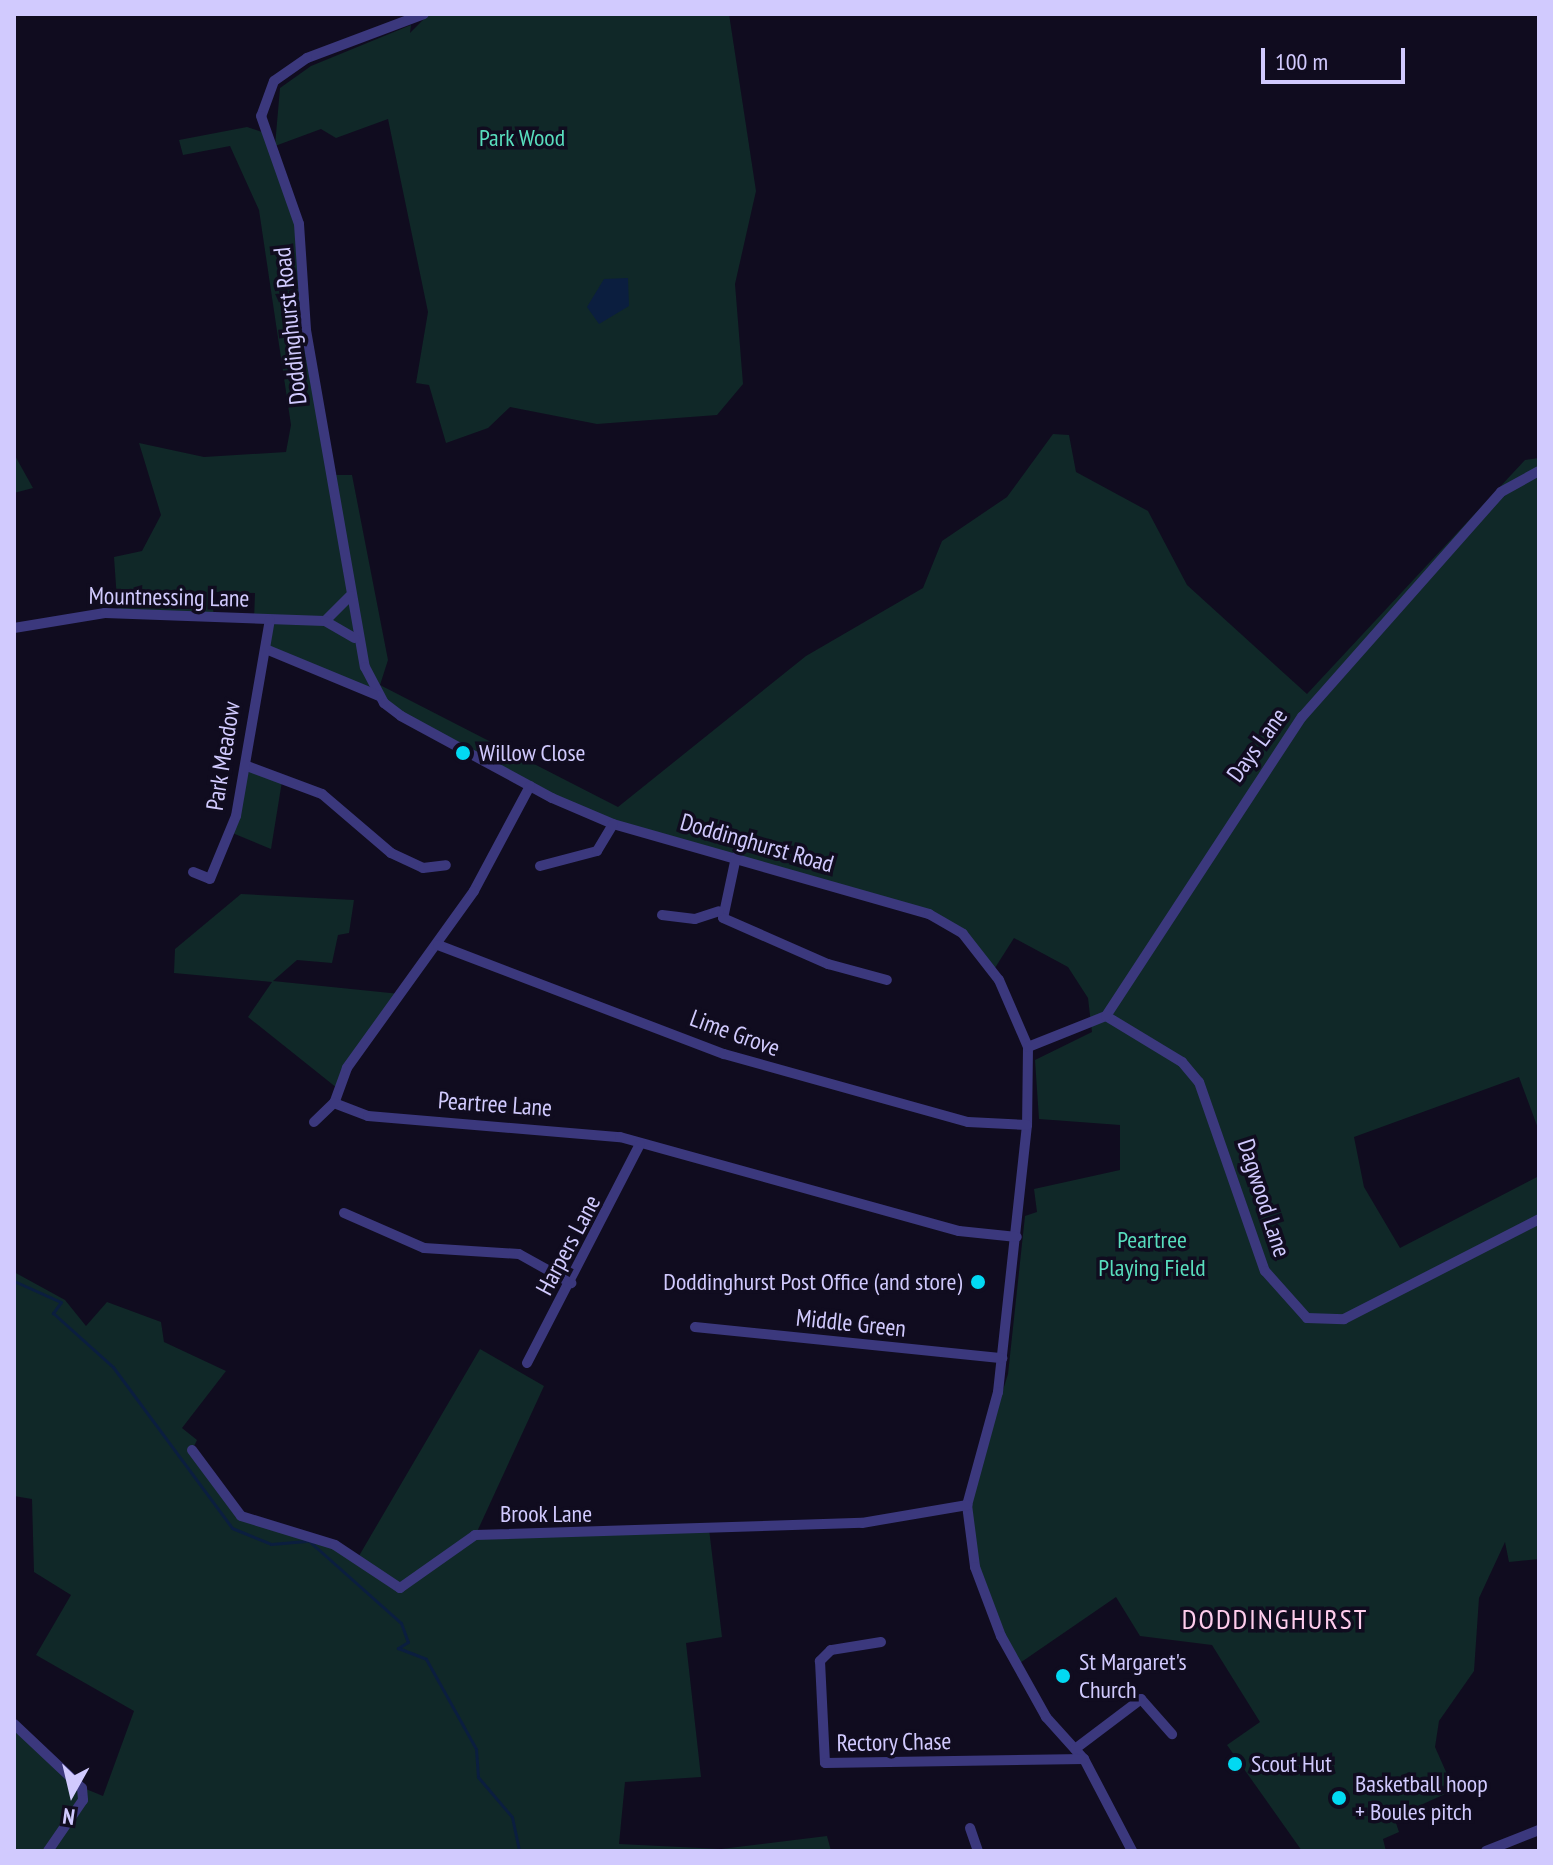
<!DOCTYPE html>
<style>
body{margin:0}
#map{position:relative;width:1553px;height:1865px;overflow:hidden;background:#100c1f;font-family:"PT Sans Narrow",sans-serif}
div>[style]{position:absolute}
.green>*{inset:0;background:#102828}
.water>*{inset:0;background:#0b1e3f}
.stream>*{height:3px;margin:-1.5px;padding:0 1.5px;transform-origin:1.5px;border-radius:1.5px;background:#0b1e3f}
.minor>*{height:10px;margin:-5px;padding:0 5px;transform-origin:5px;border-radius:5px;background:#3b387d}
.dots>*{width:22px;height:22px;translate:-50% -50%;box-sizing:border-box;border:4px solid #100c1f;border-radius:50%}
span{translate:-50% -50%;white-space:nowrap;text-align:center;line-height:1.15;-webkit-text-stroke:7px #100c1f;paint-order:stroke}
.park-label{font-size:24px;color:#58ddbd}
.street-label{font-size:24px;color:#d1cafe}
.poi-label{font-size:24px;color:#d1cafe}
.left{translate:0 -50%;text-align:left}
.right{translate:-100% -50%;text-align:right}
.quarter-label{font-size:28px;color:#feccec;letter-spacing:2px}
.frame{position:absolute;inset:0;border:16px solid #d1cafe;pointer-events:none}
.north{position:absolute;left:32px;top:1753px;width:80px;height:80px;-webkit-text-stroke:6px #100c1f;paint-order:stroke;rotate:188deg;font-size:22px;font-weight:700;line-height:32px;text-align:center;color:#d1cafe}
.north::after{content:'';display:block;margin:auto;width:28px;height:36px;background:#d1cafe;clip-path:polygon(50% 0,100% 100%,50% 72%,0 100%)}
.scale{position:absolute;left:1261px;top:48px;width:144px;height:36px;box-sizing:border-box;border:4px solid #d1cafe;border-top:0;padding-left:10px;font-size:24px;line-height:28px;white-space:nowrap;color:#d1cafe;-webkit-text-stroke:6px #100c1f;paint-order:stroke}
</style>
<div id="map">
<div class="green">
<i style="clip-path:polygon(429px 14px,729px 14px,756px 191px,735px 284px,743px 384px,717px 415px,597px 424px,510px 407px,488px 428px,446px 443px,429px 385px,416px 383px,428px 312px,388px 119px,336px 138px,321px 129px,275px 146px,280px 88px,311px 66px,411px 25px,410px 33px)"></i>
<i style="clip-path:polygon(247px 127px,262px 132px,299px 224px,306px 330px,335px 475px,352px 475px,388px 660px,380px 685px,618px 807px,806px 656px,923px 588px,942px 541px,1007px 497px,1053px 434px,1069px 435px,1076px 472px,1148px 511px,1187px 585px,1307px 694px,1525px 460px,1539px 458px,1539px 1131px,1519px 1077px,1354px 1137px,1364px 1187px,1400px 1248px,1539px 1176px,1539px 1559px,1509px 1562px,1505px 1542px,1479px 1598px,1474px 1671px,1439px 1721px,1435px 1747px,1454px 1790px,1394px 1817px,1399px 1832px,1383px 1839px,1386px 1851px,1302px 1851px,1227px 1745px,1260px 1722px,1212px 1645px,1140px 1636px,1116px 1597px,1017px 1665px,975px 1567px,967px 1505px,1008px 1374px,1025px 1216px,1037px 1212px,1034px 1189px,1120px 1170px,1120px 1125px,1039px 1119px,1035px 1060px,1092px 1032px,1088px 998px,1068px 967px,1014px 938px,993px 971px,947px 923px,613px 824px,552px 798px,384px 703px,268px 650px,270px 620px,254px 620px,255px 593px,210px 592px,215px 621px,118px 614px,114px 557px,142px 551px,161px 515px,139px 443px,204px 457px,286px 452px,291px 425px,259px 210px,230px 146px,183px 155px,179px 140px)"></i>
<i style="clip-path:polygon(14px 454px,33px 488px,14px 493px)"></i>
<i style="clip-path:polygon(247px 766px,283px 775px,271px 849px,230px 832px)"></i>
<i style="clip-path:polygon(241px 894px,354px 900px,349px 933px,338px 935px,332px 963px,297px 960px,273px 981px,400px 994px,337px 1088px,248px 1017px,272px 982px,174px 973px,175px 949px)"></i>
<i style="clip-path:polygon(14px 1272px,65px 1300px,86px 1326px,107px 1302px,161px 1322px,164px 1342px,226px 1371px,182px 1428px,197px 1440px,192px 1450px,241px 1516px,311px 1534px,356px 1561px,480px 1349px,544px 1386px,476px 1534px,709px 1529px,722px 1637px,686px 1643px,701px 1777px,625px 1782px,619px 1844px,721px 1849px,827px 1836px,831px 1851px,14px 1851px,14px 1724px,81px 1787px,103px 1796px,134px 1711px,36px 1655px,71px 1595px,34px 1572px,32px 1499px,14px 1496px)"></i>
</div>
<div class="water">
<i style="clip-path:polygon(628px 278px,629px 306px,599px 324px,587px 307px,604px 279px)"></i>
</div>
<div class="stream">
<i style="left:14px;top:1281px;width:51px;rotate:24.1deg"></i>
<i style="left:61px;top:1302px;width:14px;rotate:126deg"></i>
<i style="left:53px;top:1313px;width:81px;rotate:42deg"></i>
<i style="left:113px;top:1367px;width:200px;rotate:53.5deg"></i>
<i style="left:232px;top:1528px;width:42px;rotate:22.3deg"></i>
<i style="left:271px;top:1544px;width:38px;rotate:-5deg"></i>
<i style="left:309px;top:1541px;width:123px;rotate:41.7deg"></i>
<i style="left:401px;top:1623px;width:20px;rotate:70deg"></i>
<i style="left:408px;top:1642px;width:12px;rotate:149deg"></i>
<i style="left:398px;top:1648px;width:30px;rotate:21deg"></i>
<i style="left:426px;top:1659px;width:103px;rotate:60.9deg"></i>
<i style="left:476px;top:1749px;width:28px;rotate:86deg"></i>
<i style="left:478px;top:1777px;width:52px;rotate:49.6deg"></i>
<i style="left:512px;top:1817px;width:35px;rotate:78deg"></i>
</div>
<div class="minor">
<i style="left:424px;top:14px;width:125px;rotate:159.4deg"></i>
<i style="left:307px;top:58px;width:40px;rotate:145.1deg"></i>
<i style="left:274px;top:81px;width:37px;rotate:110deg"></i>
<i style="left:261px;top:116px;width:114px;rotate:70.6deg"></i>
<i style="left:299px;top:224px;width:106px;rotate:86.2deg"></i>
<i style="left:306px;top:330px;width:342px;rotate:80.1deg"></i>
<i style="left:365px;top:667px;width:41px;rotate:62.2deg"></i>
<i style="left:384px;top:703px;width:21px;rotate:37deg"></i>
<i style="left:401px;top:716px;width:172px;rotate:28.5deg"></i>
<i style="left:552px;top:798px;width:66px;rotate:23.1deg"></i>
<i style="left:613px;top:824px;width:329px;rotate:15.9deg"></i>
<i style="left:929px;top:914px;width:39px;rotate:30deg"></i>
<i style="left:963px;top:934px;width:58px;rotate:52deg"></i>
<i style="left:999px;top:980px;width:73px;rotate:66.6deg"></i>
<i style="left:1028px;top:1047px;width:78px;rotate:90.7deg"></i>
<i style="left:1027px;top:1125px;width:269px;rotate:96.2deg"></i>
<i style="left:998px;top:1392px;width:117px;rotate:105.3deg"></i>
<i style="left:967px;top:1505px;width:63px;rotate:82.6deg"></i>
<i style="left:975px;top:1567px;width:74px;rotate:69.4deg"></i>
<i style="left:1001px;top:1636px;width:93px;rotate:60.9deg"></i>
<i style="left:1046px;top:1717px;width:57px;rotate:47.9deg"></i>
<i style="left:1084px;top:1759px;width:104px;rotate:62.4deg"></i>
<i style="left:325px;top:621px;width:35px;rotate:-45deg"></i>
<i style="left:14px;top:628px;width:92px;rotate:-9.4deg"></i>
<i style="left:105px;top:613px;width:220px;rotate:2.1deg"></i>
<i style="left:325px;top:621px;width:34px;rotate:30deg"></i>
<i style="left:268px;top:650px;width:120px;rotate:22.5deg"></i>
<i style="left:247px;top:766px;width:80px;rotate:20.5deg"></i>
<i style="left:322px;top:794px;width:91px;rotate:40.5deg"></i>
<i style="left:391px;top:853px;width:35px;rotate:25deg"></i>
<i style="left:423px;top:868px;width:23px;rotate:-7deg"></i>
<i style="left:530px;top:786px;width:119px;rotate:118.1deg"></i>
<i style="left:474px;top:891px;width:218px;rotate:125.7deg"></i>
<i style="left:347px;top:1068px;width:37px;rotate:110deg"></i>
<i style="left:334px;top:1103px;width:36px;rotate:21deg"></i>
<i style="left:368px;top:1116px;width:253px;rotate:4.8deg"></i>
<i style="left:620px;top:1137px;width:352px;rotate:15.5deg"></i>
<i style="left:959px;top:1231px;width:58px;rotate:5.9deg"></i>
<i style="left:736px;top:857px;width:62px;rotate:102deg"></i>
<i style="left:723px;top:918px;width:115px;rotate:23.7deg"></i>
<i style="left:828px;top:964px;width:61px;rotate:15.2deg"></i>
<i style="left:540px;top:866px;width:59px;rotate:-14.7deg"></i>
<i style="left:597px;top:851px;width:31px;rotate:-59deg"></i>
<i style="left:193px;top:872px;width:18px;rotate:22deg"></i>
<i style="left:210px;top:879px;width:68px;rotate:-67.6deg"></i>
<i style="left:236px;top:816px;width:199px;rotate:-80.2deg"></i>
<i style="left:662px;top:915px;width:33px;rotate:7deg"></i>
<i style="left:695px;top:919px;width:25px;rotate:-18deg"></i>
<i style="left:438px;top:945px;width:306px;rotate:20.9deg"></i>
<i style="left:724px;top:1054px;width:253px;rotate:15.6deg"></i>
<i style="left:968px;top:1122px;width:59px;rotate:2.9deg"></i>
<i style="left:1106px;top:1016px;width:89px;rotate:31.2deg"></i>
<i style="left:1182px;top:1062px;width:26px;rotate:50deg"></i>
<i style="left:1199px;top:1082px;width:200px;rotate:70.8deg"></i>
<i style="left:1265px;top:1271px;width:63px;rotate:48.2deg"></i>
<i style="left:1307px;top:1318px;width:37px;rotate:2deg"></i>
<i style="left:1344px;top:1319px;width:219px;rotate:-27.1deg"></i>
<i style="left:1028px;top:1047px;width:84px;rotate:-21.7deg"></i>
<i style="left:1106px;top:1016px;width:358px;rotate:-56.8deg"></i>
<i style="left:1302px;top:717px;width:300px;rotate:-48.5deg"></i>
<i style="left:1501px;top:492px;width:43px;rotate:-28.9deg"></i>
<i style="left:314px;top:1122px;width:28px;rotate:-44deg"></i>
<i style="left:344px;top:1213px;width:87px;rotate:23.6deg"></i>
<i style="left:424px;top:1248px;width:95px;rotate:3.6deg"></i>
<i style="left:519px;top:1254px;width:60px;rotate:29.1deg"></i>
<i style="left:695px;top:1327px;width:309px;rotate:5.8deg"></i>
<i style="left:527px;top:1363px;width:246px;rotate:-62.7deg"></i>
<i style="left:192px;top:1450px;width:82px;rotate:53.4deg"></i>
<i style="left:241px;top:1516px;width:98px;rotate:17.1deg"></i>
<i style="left:335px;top:1545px;width:78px;rotate:33.5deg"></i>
<i style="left:400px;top:1588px;width:92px;rotate:-35.2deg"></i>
<i style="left:475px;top:1535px;width:387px;rotate:-1.8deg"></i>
<i style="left:862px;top:1523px;width:107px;rotate:-9.7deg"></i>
<i style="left:881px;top:1642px;width:51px;rotate:170.9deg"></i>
<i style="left:831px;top:1650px;width:16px;rotate:135deg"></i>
<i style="left:820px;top:1661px;width:102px;rotate:87.2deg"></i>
<i style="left:825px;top:1763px;width:259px;rotate:-0.9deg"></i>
<i style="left:14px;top:1724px;width:93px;rotate:43.3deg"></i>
<i style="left:82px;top:1788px;width:12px;rotate:85deg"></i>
<i style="left:83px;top:1800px;width:62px;rotate:124.5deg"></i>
<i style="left:1075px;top:1749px;width:83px;rotate:-37.1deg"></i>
<i style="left:1141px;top:1699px;width:47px;rotate:48.5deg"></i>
<i style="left:970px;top:1828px;width:24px;rotate:71deg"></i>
<i style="left:1486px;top:1851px;width:57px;rotate:-21.6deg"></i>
</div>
<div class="dots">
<i style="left:463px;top:753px;background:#02d9f2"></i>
<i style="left:978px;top:1282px;background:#02d9f2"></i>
<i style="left:1063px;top:1676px;background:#02d9f2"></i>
<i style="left:1235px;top:1764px;background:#02d9f2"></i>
<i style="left:1339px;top:1798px;background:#02d9f2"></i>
</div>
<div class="park-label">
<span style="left:522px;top:138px">Park Wood</span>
<span style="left:1152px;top:1254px">Peartree<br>Playing Field</span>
</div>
<div class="street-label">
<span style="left:290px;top:326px;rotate:-96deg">Doddinghurst Road</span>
<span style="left:169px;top:597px;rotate:1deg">Mountnessing Lane</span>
<span style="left:1257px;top:745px;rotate:-54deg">Days Lane</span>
<span style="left:223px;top:756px;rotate:-81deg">Park Meadow</span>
<span style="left:757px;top:843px;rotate:16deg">Doddinghurst Road</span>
<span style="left:735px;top:1033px;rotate:20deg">Lime Grove</span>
<span style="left:495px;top:1104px;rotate:4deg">Peartree Lane</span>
<span style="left:1264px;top:1198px;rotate:72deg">Dagwood Lane</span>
<span style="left:568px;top:1245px;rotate:-62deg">Harpers Lane</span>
<span style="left:851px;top:1323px;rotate:6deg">Middle Green</span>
<span style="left:546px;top:1514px">Brook Lane</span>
<span style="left:894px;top:1742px;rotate:-1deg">Rectory Chase</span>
</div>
<div class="poi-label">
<span class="left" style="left:479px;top:753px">Willow Close</span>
<span class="right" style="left:962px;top:1282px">Doddinghurst Post Office (and store)</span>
<span class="left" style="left:1079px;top:1676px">St Margaret's<br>Church</span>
<span class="left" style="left:1251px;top:1764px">Scout Hut</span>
<span class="left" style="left:1355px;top:1798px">Basketball hoop<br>+ Boules pitch</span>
</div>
<div class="quarter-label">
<span style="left:1275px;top:1619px">DODDINGHURST</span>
</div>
<div class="frame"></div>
<div class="north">N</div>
<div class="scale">100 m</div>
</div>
